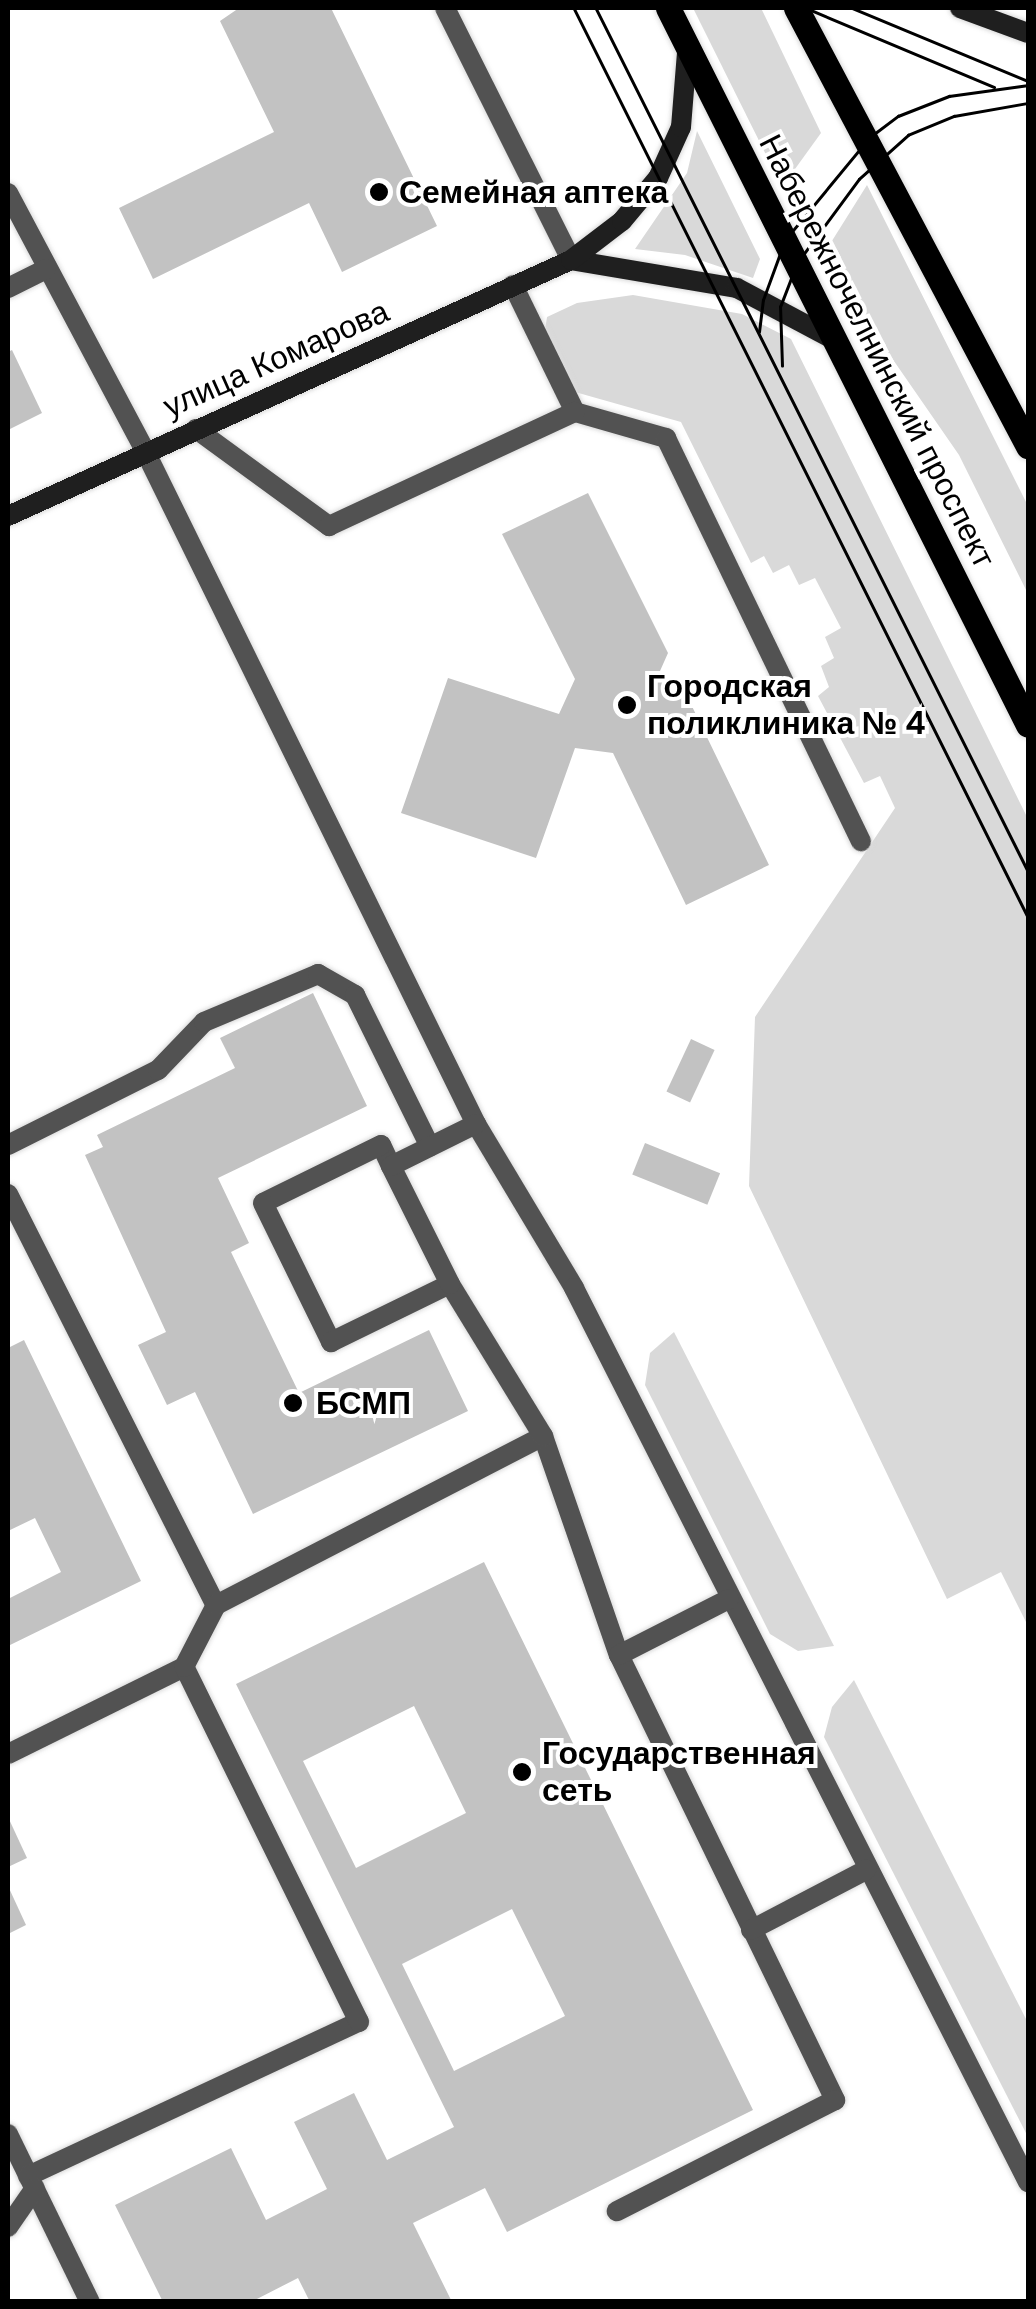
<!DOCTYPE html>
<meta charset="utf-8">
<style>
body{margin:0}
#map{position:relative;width:1036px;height:2309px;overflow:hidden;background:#fff;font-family:"DM Sans",sans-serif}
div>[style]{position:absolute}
.green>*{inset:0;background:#d9d9d9}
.building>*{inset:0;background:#c2c2c2;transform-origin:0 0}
.roads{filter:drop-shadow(0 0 2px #dbdbdb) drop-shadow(0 0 2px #dbdbdb)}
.lane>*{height:20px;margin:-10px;padding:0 10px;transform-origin:10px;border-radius:10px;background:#525252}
.street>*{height:20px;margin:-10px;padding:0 10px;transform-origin:10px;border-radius:10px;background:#525252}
.secondary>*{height:20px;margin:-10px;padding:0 10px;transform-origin:10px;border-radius:10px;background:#1f1f1f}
.primary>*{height:25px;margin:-12.5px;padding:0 12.5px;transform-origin:12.5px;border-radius:12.5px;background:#000}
.tram>*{height:2.5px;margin:-1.25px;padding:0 1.25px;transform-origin:1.25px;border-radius:1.25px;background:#000}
.dots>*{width:28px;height:28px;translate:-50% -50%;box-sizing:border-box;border:5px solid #fff;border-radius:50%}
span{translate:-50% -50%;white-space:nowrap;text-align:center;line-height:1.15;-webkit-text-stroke:8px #fff;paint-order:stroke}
.poi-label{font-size:32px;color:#000;font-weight:700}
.left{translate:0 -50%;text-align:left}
.street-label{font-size:32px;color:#000}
.frame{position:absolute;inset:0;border:10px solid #000;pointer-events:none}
</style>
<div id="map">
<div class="green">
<i style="clip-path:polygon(693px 8px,761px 8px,821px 133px,782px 187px)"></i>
<i style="clip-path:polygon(697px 131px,760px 259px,753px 278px,685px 255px,635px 249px,687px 173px)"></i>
<i style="clip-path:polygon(867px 185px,1028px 506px,1028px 594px,959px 455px,860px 312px,830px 244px)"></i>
<i style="clip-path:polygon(633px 295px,742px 314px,791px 339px,1028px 819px,1028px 1626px,1001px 1572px,947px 1599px,749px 1186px,755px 1017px,895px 808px,880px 776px,864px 783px,818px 696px,829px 687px,821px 666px,834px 658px,825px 637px,841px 628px,815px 578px,799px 585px,789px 565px,773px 573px,764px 556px,751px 563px,681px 422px,575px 392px,545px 330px,547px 317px,577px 303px)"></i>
<i style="clip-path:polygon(674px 1332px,834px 1646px,798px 1651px,770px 1634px,645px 1385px,650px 1353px)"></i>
<i style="clip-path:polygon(854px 1680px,1028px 2023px,1028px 2137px,824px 1737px,832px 1707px)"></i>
</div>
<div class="building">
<i style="clip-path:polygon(239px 8px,331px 8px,437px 226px,342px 272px,309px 203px,153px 279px,119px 208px,274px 132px,220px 21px)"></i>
<i style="clip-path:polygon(12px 350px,42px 413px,8px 430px,8px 352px)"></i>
<i style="clip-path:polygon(588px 493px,668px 653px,660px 671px,671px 694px,687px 696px,769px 865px,686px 905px,613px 753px,575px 748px,536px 858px,401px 813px,448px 678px,559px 714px,575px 679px,502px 534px)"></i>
<i style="clip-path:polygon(313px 993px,367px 1106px,218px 1178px,249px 1243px,231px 1252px,299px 1393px,429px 1330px,468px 1411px,253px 1514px,195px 1392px,167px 1405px,138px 1345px,166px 1332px,85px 1155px,103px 1147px,97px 1135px,235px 1068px,220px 1038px)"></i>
<i style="left:691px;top:1039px;width:26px;height:58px;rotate:25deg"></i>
<i style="left:645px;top:1143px;width:81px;height:34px;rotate:22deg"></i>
<i style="clip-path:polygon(24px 1340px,141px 1581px,8px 1646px,8px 1599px,61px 1572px,35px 1518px,8px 1531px,8px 1348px)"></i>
<i style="clip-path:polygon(evenodd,484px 1562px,753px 2110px,507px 2232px,485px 2188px,413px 2223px,452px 2302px,310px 2302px,298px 2278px,251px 2302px,163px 2302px,115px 2205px,231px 2148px,266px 2220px,327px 2189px,294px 2122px,354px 2093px,387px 2160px,454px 2127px,236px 1684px,484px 1562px,414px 1706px,466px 1813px,356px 1868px,303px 1761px,414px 1706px,484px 1562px,512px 1909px,565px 2016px,454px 2071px,402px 1964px,512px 1909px)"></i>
<i style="clip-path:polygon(8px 1817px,27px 1858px,8px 1867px)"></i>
<i style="clip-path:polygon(8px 1886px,26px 1925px,8px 1934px)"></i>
</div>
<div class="roads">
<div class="lane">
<i style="left:8px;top:193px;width:292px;rotate:62deg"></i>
<i style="left:145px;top:451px;width:750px;rotate:63.81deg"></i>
<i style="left:476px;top:1124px;width:191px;rotate:59.1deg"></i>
<i style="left:574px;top:1288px;width:1003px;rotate:63.08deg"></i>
<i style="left:513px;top:285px;width:141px;rotate:64deg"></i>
<i style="left:575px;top:412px;width:95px;rotate:15.9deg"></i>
<i style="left:666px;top:438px;width:448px;rotate:64.2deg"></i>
<i style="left:8px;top:288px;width:42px;rotate:-26.6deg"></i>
<i style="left:196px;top:429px;width:165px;rotate:36.1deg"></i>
<i style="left:329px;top:526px;width:271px;rotate:-24.9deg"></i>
<i style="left:8px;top:1145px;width:168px;rotate:-26.6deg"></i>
<i style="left:158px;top:1070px;width:66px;rotate:-46.2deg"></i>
<i style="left:204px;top:1022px;width:124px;rotate:-22.8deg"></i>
<i style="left:318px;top:974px;width:43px;rotate:29.6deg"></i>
<i style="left:355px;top:995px;width:169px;rotate:63.7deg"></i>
<i style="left:391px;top:1166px;width:23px;rotate:-115deg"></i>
<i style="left:381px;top:1145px;width:131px;rotate:153.8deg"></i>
<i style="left:263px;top:1203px;width:155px;rotate:63.9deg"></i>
<i style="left:331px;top:1342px;width:132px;rotate:-26deg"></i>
<i style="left:8px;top:1194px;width:461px;rotate:63.2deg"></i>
<i style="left:543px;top:1436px;width:232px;rotate:70.9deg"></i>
<i style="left:619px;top:1655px;width:495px;rotate:64.1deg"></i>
<i style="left:835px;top:2100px;width:245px;rotate:153deg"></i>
<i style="left:619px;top:1655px;width:123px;rotate:-27deg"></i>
<i style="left:8px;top:1754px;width:196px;rotate:-26.3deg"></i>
<i style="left:751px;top:1930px;width:130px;rotate:-27.6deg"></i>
<i style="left:8px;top:2134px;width:187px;rotate:64deg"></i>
<i style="left:28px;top:2176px;width:365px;rotate:-25deg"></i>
<i style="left:359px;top:2022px;width:396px;rotate:-116.2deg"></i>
<i style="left:184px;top:1667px;width:70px;rotate:-62.7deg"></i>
<i style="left:216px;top:1605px;width:368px;rotate:-27.3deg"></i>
<i style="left:543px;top:1436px;width:178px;rotate:-121.5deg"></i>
<i style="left:450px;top:1284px;width:132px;rotate:-116.6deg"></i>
<i style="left:391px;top:1166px;width:95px;rotate:-26.3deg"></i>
<i style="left:8px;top:2227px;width:47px;rotate:-55.3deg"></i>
</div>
<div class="street">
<i style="left:445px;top:8px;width:282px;rotate:63.4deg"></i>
</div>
<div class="secondary">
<i style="left:960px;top:8px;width:72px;rotate:20.2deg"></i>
<i style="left:571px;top:260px;width:168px;rotate:9.6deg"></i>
<i style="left:737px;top:288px;width:111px;rotate:28deg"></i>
<i style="left:8px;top:516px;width:618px;rotate:-24.45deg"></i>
<i style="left:571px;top:260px;width:64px;rotate:-37.4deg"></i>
<i style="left:622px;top:221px;width:56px;rotate:-50.1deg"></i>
<i style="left:658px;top:178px;width:56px;rotate:-65.7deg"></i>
<i style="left:681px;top:127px;width:75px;rotate:-85.4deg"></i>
</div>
<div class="primary">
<i style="left:668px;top:8px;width:802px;rotate:63.34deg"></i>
<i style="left:796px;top:8px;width:496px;rotate:62.1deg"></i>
</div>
</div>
<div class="tram">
<i style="left:574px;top:8px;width:1016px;rotate:63.46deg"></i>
<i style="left:596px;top:8px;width:965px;rotate:63.41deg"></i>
<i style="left:806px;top:8px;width:204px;rotate:22.8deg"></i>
<i style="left:852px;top:8px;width:191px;rotate:22.5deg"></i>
<i style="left:759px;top:332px;width:32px;rotate:-83deg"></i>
<i style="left:763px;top:300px;width:64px;rotate:-69.9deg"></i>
<i style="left:785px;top:240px;width:134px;rotate:-50.5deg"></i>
<i style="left:870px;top:137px;width:35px;rotate:-37deg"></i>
<i style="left:898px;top:116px;width:55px;rotate:-21.4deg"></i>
<i style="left:949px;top:96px;width:80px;rotate:-7.9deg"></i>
<i style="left:782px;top:366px;width:59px;rotate:-91.9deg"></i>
<i style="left:780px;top:307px;width:47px;rotate:-68.9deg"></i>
<i style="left:797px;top:263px;width:104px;rotate:-53.6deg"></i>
<i style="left:859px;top:179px;width:66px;rotate:-41.9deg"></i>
<i style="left:908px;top:135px;width:50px;rotate:-22.4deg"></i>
<i style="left:954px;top:116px;width:75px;rotate:-10deg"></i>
</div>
<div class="dots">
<i style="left:379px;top:192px;background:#000"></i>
<i style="left:627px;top:705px;background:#000"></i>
<i style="left:293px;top:1403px;background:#000"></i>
<i style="left:522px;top:1772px;background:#000"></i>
</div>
<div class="poi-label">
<span class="left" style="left:399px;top:192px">Семейная аптека</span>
<span class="left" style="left:647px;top:705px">Городская<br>поликлиника № 4</span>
<span class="left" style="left:316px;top:1403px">БСМП</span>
<span class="left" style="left:542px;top:1772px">Государственная<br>сеть</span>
</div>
<div class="street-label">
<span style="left:877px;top:351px;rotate:63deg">Набережночелнинский проспект</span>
<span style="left:276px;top:359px;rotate:-24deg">улица Комарова</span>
</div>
<div class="frame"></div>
</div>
